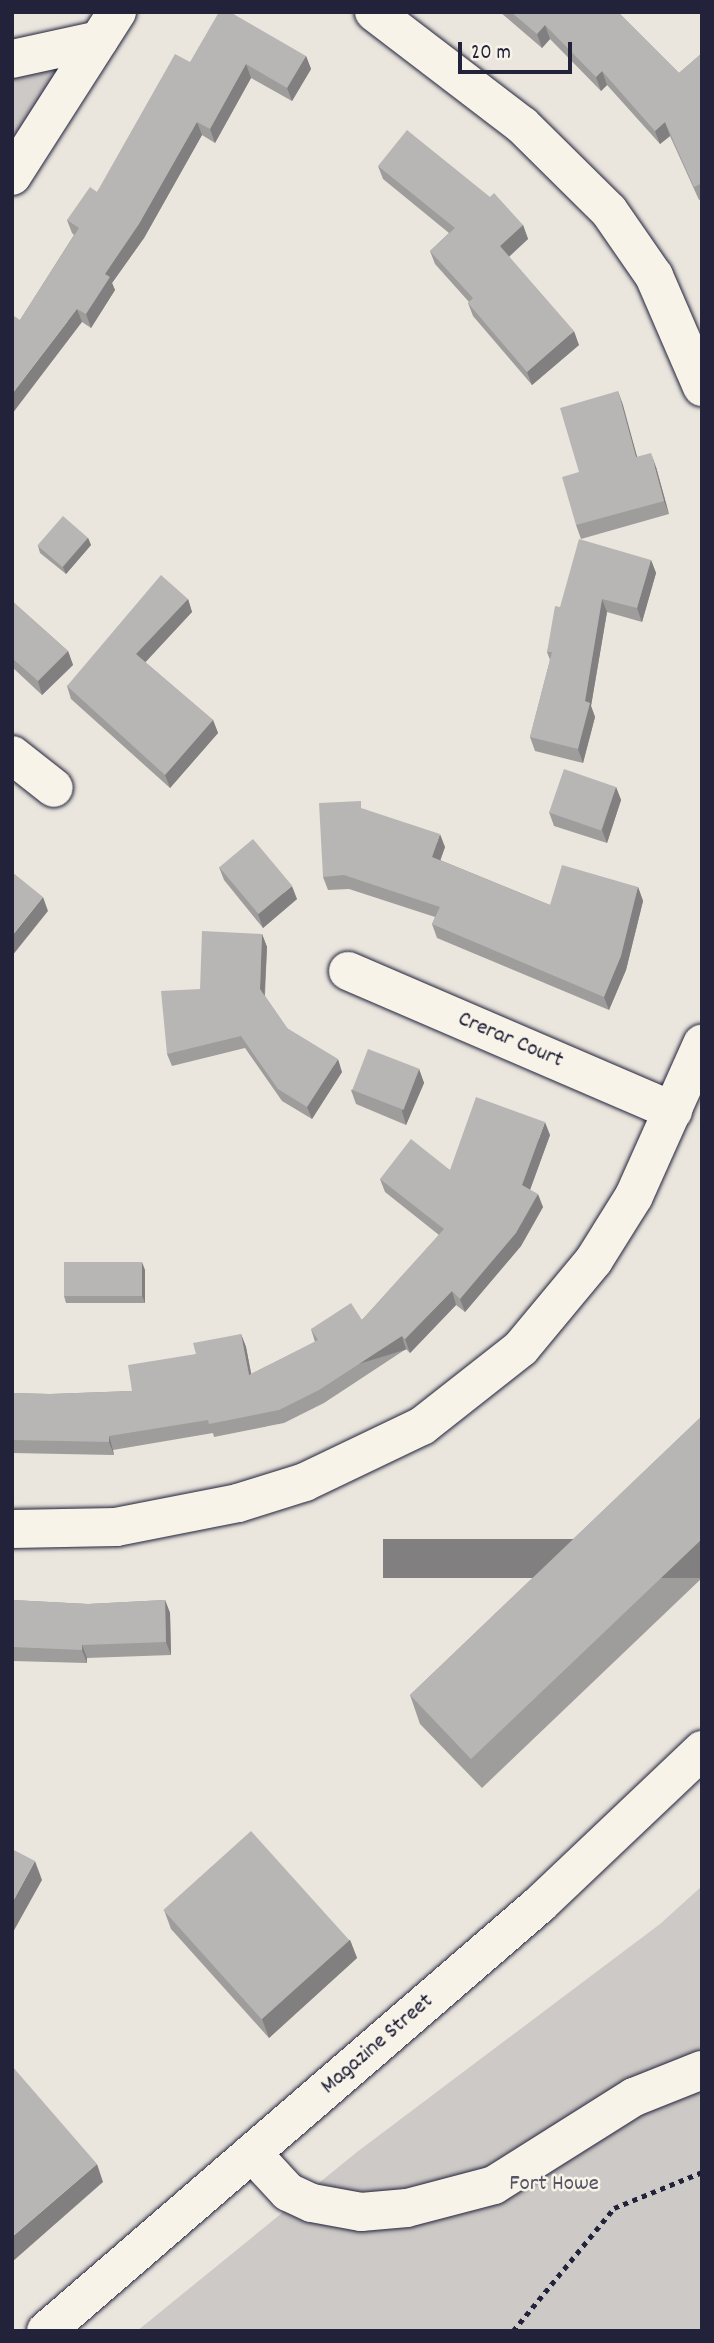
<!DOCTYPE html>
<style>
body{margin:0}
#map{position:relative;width:714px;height:2343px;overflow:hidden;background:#eae6de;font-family:Dekko,sans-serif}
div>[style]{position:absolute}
.green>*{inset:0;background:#cdc9c6}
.path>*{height:4.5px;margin-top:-2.25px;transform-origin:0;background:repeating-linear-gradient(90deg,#22223b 0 5px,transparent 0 10px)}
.roads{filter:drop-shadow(0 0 2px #22223b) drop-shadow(0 0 2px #22223b)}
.minor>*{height:38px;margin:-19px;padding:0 19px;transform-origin:19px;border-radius:19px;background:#f7f3e8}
.wall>*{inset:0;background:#9e9d9c}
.shaded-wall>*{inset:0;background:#817f7f;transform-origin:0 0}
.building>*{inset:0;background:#b8b6b5;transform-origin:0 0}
span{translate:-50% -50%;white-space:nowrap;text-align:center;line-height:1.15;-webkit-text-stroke:5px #f7f3e8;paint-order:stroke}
.street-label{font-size:23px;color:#22223b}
.park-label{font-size:23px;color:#555465}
.frame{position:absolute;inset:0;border:14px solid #22223b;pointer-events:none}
.scale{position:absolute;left:458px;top:42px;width:114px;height:32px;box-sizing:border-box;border:4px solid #22223b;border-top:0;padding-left:9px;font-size:21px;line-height:24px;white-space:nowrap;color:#22223b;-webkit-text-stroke:5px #f7f3e8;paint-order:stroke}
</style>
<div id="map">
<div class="green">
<i style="clip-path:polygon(99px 40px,12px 176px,12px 59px)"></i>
<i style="clip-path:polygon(702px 1886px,702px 2331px,137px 2331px,357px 2152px,660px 1924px)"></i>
</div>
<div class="path">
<i style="left:513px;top:2331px;width:159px;rotate:-50.6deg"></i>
<i style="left:614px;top:2208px;width:95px;rotate:-22.2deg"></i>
</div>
<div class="roads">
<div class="minor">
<i style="left:374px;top:12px;width:186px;rotate:37.4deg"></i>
<i style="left:522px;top:125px;width:122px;rotate:44.7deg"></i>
<i style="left:609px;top:211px;width:79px;rotate:55.3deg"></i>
<i style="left:654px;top:276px;width:121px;rotate:66.6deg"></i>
<i style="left:12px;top:59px;width:89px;rotate:-12.3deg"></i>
<i style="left:12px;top:176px;width:195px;rotate:-57.4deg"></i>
<i style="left:12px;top:755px;width:53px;rotate:38.2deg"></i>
<i style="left:348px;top:971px;width:354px;rotate:23.3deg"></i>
<i style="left:12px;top:1529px;width:104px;rotate:-1.1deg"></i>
<i style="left:116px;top:1527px;width:124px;rotate:-11.1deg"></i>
<i style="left:238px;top:1503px;width:70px;rotate:-17.4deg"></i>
<i style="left:305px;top:1482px;width:130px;rotate:-25.6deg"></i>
<i style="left:422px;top:1426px;width:126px;rotate:-38.2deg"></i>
<i style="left:521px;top:1348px;width:114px;rotate:-50.3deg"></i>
<i style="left:594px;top:1260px;width:75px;rotate:-58deg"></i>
<i style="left:634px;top:1196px;width:167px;rotate:-65.9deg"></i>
<i style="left:252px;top:2153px;width:53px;rotate:47.3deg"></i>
<i style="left:288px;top:2192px;width:26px;rotate:25deg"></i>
<i style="left:312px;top:2203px;width:50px;rotate:10.4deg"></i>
<i style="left:361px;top:2212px;width:46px;rotate:-5deg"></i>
<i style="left:407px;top:2208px;width:90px;rotate:-14.8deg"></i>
<i style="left:494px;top:2185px;width:165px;rotate:-32.2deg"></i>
<i style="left:634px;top:2097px;width:73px;rotate:-21.7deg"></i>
<i style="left:46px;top:2331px;width:653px;rotate:-40.84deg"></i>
<i style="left:540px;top:1904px;width:224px;rotate:-43.5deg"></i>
</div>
</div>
<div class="wall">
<i style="clip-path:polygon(500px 12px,618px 12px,679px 73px,702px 53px,702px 199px,699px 200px,670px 136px,660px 144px,607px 85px,601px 91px,550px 39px,542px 48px)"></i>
<i style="clip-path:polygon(306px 56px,311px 69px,292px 101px,251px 78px,215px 143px,202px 135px,144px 238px,112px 283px,115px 290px,91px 328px,82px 322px,20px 320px,74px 235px,72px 233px,67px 220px,97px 192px,190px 62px)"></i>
<i style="clip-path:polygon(378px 166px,523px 225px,528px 239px,509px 257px,579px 345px,532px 385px,473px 316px,468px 303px,469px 302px,435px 264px,430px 251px,449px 233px,383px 179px)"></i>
<i style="clip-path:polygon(618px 391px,637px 457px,656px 467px,669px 514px,581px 539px,576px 525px,579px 472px)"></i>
<i style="clip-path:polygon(88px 538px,91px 545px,66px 574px,40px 553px,38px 546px)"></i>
<i style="clip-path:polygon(651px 560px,656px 573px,642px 622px,607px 612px,591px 706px,595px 717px,583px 763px,535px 751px,530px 737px,550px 660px,547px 652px,560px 607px)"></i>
<i style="clip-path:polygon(188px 599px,192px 612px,145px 662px,213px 720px,218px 733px,170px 788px,71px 699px,67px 686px)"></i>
<i style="clip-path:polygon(12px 601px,68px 651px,73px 665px,42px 695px,12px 667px)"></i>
<i style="clip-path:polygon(616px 787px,621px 800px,607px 843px,554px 826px,549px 812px)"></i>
<i style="clip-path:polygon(364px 809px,445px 847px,440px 860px,550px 905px,638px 887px,643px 901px,626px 970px,609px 1010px,437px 938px,432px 924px,435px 917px,349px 889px,328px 890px,323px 877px)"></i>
<i style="clip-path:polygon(219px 867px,297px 899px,263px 928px,224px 880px)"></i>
<i style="clip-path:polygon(262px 934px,267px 947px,265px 996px,287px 1028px,342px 1072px,312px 1119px,282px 1101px,245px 1048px,172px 1066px,167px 1054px,200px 989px)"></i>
<i style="clip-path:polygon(419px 1069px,424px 1083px,406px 1125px,356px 1104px,351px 1090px)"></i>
<i style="clip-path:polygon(550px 1135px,530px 1190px,543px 1207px,521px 1246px,465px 1312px,456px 1305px,410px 1353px,406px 1349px,324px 1403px,284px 1423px,214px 1437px,213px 1433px,113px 1450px,114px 1455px,12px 1453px,12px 1393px,50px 1394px,132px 1391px,196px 1354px,241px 1334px,246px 1347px,251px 1374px,315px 1342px,311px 1329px,362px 1320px,439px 1235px,385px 1192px,380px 1179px,450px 1170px)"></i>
<i style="clip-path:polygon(145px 1270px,145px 1303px,66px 1303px,64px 1296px)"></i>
<i style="clip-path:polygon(702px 1416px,702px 1578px,482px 1788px,420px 1724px,410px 1695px)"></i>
<i style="clip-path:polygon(12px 1600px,88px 1604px,165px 1600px,170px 1613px,171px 1655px,87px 1658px,87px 1663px,12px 1661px)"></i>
<i style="clip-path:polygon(164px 1910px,350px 1940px,357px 1958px,269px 2038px,171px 1929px)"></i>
</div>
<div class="shaded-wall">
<i style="clip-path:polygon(545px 25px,550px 39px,542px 48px,537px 34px)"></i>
<i style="clip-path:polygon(306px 56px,311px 69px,292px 101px,287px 88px)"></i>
<i style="clip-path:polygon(246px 64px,251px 78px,215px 143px,210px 129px)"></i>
<i style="clip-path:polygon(602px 71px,607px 85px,601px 91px,596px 77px)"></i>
<i style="clip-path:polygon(197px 122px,202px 135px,144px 238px,112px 283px,115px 290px,91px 328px,86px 314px,105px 274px)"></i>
<i style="clip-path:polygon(665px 122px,670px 136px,660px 144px,655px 131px)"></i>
<i style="clip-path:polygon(523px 225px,528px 239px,505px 260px,500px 246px)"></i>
<i style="clip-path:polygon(77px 309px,82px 322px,12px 414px,12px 394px)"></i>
<i style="clip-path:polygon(574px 331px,579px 345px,532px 385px,527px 372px)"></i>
<i style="clip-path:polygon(618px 391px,623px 405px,641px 471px,636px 457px)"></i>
<i style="clip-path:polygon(651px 453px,656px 467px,669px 514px,664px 501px)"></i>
<i style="clip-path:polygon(88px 538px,91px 545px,66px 574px,63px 567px)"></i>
<i style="clip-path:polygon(651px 560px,656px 573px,642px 622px,637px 608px)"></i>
<i style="clip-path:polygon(188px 599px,192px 612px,141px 667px,136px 654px)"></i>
<i style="clip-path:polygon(602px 599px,607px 612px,591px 706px,595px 717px,583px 763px,578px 749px,585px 701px)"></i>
<i style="clip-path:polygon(68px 651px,73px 665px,42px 695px,38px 681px)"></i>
<i style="clip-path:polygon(213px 720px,218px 733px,170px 788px,165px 775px)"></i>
<i style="clip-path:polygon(616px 787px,621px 800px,607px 843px,602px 830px)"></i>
<i style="clip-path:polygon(440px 834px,445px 847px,437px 870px,432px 857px)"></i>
<i style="clip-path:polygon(292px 886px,297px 899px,263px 928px,258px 914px)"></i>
<i style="clip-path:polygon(638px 887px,643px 901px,626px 970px,609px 1010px,604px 997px)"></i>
<i style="clip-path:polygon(43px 897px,48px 911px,12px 956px,12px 936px)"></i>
<i style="clip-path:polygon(262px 934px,267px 947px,264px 1002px,260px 989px)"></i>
<i style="clip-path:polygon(338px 1059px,342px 1072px,312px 1119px,307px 1107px)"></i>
<i style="clip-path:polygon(419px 1069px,424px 1083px,406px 1125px,402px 1111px)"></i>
<i style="clip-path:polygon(545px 1122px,550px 1135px,527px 1198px,522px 1185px)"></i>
<i style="clip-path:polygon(538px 1194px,543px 1207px,521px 1246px,465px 1312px,460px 1299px)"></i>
<i style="clip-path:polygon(142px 1262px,145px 1270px,145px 1303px,142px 1296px)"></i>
<i style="clip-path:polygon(452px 1291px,456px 1305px,410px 1353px,405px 1339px)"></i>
<i style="clip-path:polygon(241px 1334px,246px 1347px,254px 1388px,249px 1375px)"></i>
<i style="left:402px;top:1336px;width:14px;height:99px;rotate:73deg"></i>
<i style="clip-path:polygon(109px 1436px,113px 1450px,114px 1455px,109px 1442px)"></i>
<i style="left:702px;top:1539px;width:39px;height:319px;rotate:90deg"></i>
<i style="clip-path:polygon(165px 1600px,170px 1613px,171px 1655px,166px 1642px)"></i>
<i style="clip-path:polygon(82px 1645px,87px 1658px,87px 1663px,82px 1650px)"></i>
<i style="clip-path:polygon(35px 1861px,42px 1880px,12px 1934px,12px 1903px)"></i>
<i style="clip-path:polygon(350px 1940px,357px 1958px,269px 2038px,262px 2019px)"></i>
<i style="clip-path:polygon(97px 2164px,103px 2182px,12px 2262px,12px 2237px)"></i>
</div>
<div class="building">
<i style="clip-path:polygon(219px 12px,230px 12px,306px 56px,287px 88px,246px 64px,210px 129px,197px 122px,139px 224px,105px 274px,110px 277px,86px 314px,77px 309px,12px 394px,12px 318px,14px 316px,20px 320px,79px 228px,67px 220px,90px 187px,97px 192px,175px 54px,190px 62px)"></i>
<i style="clip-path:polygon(511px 12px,618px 12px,679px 73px,702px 53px,702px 188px,700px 184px,694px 187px,665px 122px,655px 131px,602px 71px,596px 77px,545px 25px,537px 34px)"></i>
<i style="clip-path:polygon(407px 130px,490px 197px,494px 193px,523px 225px,500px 246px,574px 331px,527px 372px,468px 303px,473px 298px,430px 251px,455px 228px,378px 166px)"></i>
<i style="clip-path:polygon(618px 391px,636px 457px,651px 453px,664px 501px,576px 525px,562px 477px,579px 472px,560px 408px)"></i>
<i style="left:63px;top:516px;width:33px;height:39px;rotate:41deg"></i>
<i style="clip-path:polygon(579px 539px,651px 560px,637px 608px,602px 599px,585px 701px,590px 703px,578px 749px,530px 737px,552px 652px,547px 652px,555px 606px,560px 607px)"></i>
<i style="clip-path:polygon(161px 575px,188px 599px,136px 654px,213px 720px,165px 775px,67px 686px)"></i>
<i style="clip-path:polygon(12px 601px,68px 651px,38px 681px,12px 658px)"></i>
<i style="left:564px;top:769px;width:55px;height:46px;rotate:19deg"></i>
<i style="clip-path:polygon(361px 801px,361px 808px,440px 834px,432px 857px,550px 905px,562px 865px,638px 887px,621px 956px,604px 997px,432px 924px,440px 907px,344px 875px,323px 877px,319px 803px)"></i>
<i style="left:253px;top:839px;width:61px;height:44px;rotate:50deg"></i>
<i style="clip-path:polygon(12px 872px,43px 897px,12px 936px)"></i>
<i style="clip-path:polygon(202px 931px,262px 934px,260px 989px,287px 1028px,338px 1059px,307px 1107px,278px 1089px,241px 1036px,167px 1054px,161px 991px,200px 989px)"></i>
<i style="left:368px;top:1049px;width:55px;height:44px;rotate:21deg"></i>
<i style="clip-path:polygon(476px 1097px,545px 1122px,522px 1185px,538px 1194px,516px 1233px,460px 1299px,452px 1291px,405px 1339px,402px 1336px,319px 1390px,279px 1410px,209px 1424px,208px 1420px,109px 1436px,109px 1442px,12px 1440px,12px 1393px,50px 1394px,132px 1391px,128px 1365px,196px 1354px,193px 1343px,241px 1334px,249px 1375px,318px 1340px,311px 1329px,351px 1303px,362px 1320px,444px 1229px,380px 1179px,411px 1139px,450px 1170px)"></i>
<i style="left:64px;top:1262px;width:78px;height:34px"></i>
<i style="clip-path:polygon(702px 1416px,702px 1539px,471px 1759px,410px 1695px)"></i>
<i style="clip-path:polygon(12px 1600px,88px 1604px,165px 1600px,166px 1642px,82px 1645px,82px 1650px,12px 1647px)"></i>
<i style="left:251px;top:1831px;width:147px;height:118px;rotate:48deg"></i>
<i style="clip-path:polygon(12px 1849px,35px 1861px,12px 1903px)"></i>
<i style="clip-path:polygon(12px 2066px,97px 2164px,12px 2237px)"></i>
</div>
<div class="street-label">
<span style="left:510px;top:1041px;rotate:23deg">Crerar Court</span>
<span style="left:378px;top:2045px;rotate:-41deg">Magazine Street</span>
</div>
<div class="park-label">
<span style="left:554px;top:2185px">Fort Howe</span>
</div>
<div class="frame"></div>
<div class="scale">20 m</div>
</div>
